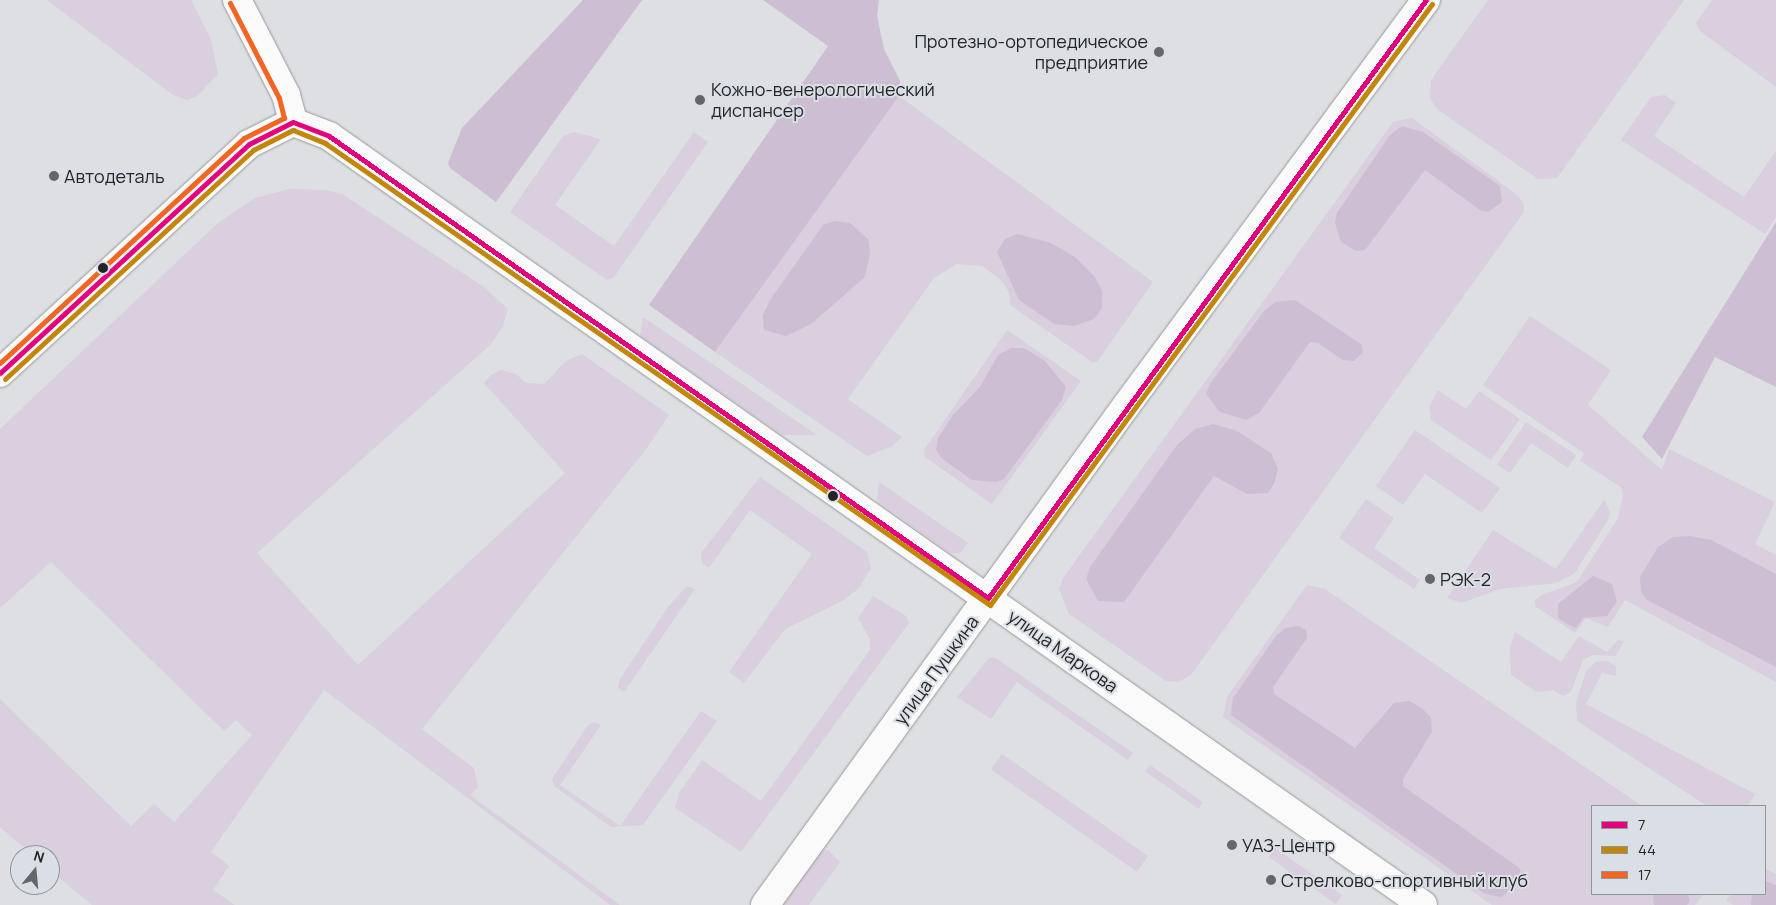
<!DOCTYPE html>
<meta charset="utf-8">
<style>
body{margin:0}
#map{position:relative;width:1776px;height:905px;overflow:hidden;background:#dddfe2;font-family:Manrope,sans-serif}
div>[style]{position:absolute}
.green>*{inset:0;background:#d9cfde;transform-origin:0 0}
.forest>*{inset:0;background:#cdbed3}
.roads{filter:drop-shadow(0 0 1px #97999c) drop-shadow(0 0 1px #97999c)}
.minor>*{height:28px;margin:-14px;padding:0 14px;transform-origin:14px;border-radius:14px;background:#fafafb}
.bus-1>*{height:5px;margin:-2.5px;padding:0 2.5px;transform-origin:2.5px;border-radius:2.5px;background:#e5007d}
.bus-2>*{height:5px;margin:-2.5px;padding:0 2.5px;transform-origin:2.5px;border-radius:2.5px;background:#c2860a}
.bus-3>*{height:5px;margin:-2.5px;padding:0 2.5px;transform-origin:2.5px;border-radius:2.5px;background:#f26522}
.dots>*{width:14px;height:14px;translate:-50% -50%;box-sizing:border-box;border:2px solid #dadfe5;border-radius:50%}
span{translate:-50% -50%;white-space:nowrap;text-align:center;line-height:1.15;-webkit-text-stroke:4px #dadfe5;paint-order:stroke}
.poi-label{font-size:18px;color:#242528}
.right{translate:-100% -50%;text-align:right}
.left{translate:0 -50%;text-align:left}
.street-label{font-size:18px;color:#242528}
.legend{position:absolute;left:1591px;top:805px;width:175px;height:90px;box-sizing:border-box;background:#dadfe5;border:1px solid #919599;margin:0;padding:6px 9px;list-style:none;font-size:15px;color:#242528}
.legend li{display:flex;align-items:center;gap:10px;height:25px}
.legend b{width:25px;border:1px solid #919599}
.north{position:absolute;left:10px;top:845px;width:50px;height:50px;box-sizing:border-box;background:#dadfe5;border:1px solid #919599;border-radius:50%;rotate:17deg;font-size:14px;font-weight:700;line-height:20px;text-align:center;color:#242528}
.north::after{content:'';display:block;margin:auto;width:18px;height:22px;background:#656669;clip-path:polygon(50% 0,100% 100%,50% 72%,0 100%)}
</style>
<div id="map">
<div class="green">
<i style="clip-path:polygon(47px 0,191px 0,211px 40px,218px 74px,197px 96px,187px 100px,173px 95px)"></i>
<i style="clip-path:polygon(1488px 0,1684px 0,1557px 178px,1538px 179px,1437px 109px,1430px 98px,1431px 80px)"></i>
<i style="clip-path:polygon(1712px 0,1776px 0,1776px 87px,1700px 31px,1696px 23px)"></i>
<i style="clip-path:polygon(1665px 95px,1676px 103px,1654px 136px,1744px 197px,1776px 151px,1776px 217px,1765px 234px,1621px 140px,1651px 97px)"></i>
<i style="clip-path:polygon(899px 96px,1153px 282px,1097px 362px,1092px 362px,1010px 305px,1009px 292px,1001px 280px,982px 266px,957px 264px,934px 278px,848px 399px,902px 437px,892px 446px,867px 456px,715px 352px)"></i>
<i style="clip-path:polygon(1412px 118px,1512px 191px,1523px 202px,1524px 212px,1191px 675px,1178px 682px,1166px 681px,1069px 614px,1059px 589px,1063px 578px,1393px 122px)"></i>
<i style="clip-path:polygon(574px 132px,601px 139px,555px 205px,614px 246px,694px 132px,708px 142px,614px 277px,607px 280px,510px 212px,563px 136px)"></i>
<i style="clip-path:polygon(289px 189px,326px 190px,342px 194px,484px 287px,508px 309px,503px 326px,491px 344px,257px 553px,358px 665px,565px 473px,484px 383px,491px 375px,501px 370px,516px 374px,526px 383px,544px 384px,566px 361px,582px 354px,669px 415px,647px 448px,422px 729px,474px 768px,478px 787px,470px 795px,620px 905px,610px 905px,324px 690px,211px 852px,229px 866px,213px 890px,235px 905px,92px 905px,50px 870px,50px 855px,33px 855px,0 827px,0 699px,131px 826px,154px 804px,174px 822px,252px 735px,236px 720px,224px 731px,51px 562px,0 608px,0 429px,218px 223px,255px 198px)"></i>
<i style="clip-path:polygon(1530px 316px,1611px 370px,1588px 405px,1662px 470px,1669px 449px,1775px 502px,1755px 544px,1776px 555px,1776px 682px,1625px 600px,1608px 627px,1586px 618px,1575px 633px,1535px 606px,1535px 600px,1542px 595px,1577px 582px,1618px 518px,1623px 495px,1621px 487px,1580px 461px,1584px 453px,1483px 385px)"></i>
<i style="clip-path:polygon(643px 317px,817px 435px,782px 435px,640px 336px)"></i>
<i style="clip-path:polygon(1007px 330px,1081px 381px,992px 504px,925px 457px,924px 450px)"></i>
<i style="clip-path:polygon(1438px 390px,1466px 409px,1479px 391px,1520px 419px,1491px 460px,1431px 420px,1429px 407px)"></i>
<i style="clip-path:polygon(1526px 422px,1576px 455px,1568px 468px,1531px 443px,1510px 473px,1497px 465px)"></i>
<i style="clip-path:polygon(1415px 430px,1500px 488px,1482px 513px,1425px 474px,1403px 505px,1376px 486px)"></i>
<i style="clip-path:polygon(760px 477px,867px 552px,871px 568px,859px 588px,844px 600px,785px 629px,744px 683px,729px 672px,812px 554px,750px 510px,709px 568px,702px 563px,701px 553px)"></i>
<i style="clip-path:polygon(879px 482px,968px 543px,960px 553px,950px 553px,877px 501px)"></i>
<i style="clip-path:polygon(1366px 499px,1394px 518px,1374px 548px,1420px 580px,1414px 589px,1339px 538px)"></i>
<i style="clip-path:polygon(1604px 500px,1610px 512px,1608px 520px,1574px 574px,1556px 583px,1500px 589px,1461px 603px,1447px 598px,1493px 530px,1556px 569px)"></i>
<i style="clip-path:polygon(1307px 585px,1325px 589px,1642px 806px,1592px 806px,1592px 894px,1704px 894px,1695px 905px,1492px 905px,1223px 717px,1227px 697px)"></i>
<i style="clip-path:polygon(687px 586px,695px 589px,624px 692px,618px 687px,620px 679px,668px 607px)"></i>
<i style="clip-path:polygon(873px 596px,906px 616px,909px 623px,741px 852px,675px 808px,679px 793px,702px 760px,761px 801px,870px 650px,870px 639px,858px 618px)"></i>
<i style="clip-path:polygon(1515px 632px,1561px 662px,1579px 636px,1607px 652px,1618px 640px,1624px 641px,1616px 656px,1593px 655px,1583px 660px,1571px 692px,1563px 696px,1553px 690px,1537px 692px,1511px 675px,1510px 648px)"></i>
<i style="clip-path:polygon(990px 657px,997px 659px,1133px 753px,1128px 760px,1017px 682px,991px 719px,957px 697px)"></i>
<i style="clip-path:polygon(1607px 661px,1616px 666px,1616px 676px,1602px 673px,1586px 704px,1755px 794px,1748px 806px,1707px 806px,1577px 721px,1576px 702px,1586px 671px,1596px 662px)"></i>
<i style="clip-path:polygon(701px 711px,717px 721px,643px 825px,611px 827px,554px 786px,552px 779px,588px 725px,594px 722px,601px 725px,560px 785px,620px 826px)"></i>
<i style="left:1002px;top:754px;width:178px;height:19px;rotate:35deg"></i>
<i style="left:1150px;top:765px;width:65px;height:8px;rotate:35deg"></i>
<i style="left:1275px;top:848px;width:82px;height:11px;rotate:35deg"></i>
<i style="clip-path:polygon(828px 850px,840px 862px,809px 905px,781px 905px,820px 851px)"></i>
<i style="clip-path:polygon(1765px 869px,1776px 874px,1776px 905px,1733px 905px,1726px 900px,1731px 894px,1765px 894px)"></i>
</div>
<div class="forest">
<i style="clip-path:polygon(583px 0,642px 0,496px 202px,450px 168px,448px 163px,462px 128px)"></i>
<i style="clip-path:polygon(763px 0,879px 0,877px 16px,884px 49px,900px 81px,899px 96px,715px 352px,649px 305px,828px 46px)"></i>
<i style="clip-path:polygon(1402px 126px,1423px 132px,1500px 186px,1502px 202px,1488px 212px,1480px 210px,1425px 170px,1365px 250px,1356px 251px,1341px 242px,1335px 223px,1337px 213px,1390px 135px)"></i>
<i style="clip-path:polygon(835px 221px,850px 223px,868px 239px,870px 253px,865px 277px,811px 324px,786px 336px,764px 330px,763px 315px,770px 300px,823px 225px)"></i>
<i style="clip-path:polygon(1776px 222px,1776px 387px,1715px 357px,1662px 459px,1642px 437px)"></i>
<i style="clip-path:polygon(1017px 234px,1051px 243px,1075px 257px,1095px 277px,1102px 291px,1102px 308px,1094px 319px,1074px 326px,1054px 324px,1019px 300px,997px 252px,1005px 239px)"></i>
<i style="clip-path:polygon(1295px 300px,1362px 345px,1363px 352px,1354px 361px,1343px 360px,1318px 343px,1310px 342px,1259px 413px,1246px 420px,1220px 412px,1206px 394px,1210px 384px,1264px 311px,1275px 302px)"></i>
<i style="clip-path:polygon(1011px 348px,1024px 348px,1045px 361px,1066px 387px,1062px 400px,1004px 479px,996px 482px,972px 480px,941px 458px,936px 449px,938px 438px,953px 415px,980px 387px,998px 355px)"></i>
<i style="clip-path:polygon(1213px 424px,1237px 431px,1271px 453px,1278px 469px,1274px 484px,1268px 493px,1247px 494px,1214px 476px,1124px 602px,1098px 601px,1086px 579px,1090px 567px,1177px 445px,1195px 429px)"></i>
<i style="clip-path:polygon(1690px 536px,1711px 540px,1776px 574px,1776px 667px,1647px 600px,1641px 592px,1640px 577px,1658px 547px,1673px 537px)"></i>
<i style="clip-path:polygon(1593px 576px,1612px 584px,1617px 601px,1607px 616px,1583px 618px,1576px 628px,1571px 626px,1558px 618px,1558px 604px)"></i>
<i style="clip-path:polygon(1298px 626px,1306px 630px,1307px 638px,1273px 687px,1274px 694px,1355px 748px,1394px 703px,1409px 701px,1422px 708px,1431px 718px,1432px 732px,1403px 779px,1403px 786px,1518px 867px,1523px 875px,1502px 897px,1485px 894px,1231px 715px,1233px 698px,1276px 636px,1285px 628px)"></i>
<i style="clip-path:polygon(1765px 881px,1776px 885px,1776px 905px,1751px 905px,1752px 894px,1765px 894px)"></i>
<i style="clip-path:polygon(1653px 894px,1688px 894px,1690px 901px,1687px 905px,1654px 905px)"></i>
</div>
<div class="roads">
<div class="minor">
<i style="left:237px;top:0;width:107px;rotate:62.7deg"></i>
<i style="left:286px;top:95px;width:28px;rotate:75deg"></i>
<i style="left:293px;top:122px;width:39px;rotate:21deg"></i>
<i style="left:329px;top:136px;width:1337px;rotate:35.1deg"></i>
<i style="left:0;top:373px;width:338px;rotate:-42.6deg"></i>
<i style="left:249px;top:144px;width:49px;rotate:-26.6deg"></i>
<i style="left:765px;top:905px;width:616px;rotate:-54.12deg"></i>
<i style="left:1126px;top:406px;width:505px;rotate:-53.54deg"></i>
</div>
</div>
<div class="bus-1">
<i style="left:0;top:373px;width:338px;rotate:-42.6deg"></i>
<i style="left:249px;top:144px;width:49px;rotate:-26.6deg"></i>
<i style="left:293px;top:122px;width:39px;rotate:21deg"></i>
<i style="left:329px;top:136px;width:805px;rotate:35.03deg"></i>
<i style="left:988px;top:598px;width:741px;rotate:-53.78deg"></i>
</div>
<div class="bus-2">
<i style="left:5px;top:379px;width:338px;rotate:-42.7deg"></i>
<i style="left:253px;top:150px;width:45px;rotate:-26.6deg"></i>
<i style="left:293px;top:130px;width:35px;rotate:22deg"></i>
<i style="left:325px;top:143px;width:810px;rotate:34.79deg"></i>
<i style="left:990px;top:605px;width:746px;rotate:-53.67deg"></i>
</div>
<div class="bus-3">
<i style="left:0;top:363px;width:332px;rotate:-42.7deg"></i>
<i style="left:244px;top:138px;width:45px;rotate:-26.6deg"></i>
<i style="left:284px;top:118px;width:21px;rotate:-104deg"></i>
<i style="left:279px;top:98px;width:107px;rotate:-117.3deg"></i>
</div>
<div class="dots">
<i style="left:1159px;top:52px;background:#656669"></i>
<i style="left:700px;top:100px;background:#656669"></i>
<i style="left:54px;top:176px;background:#656669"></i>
<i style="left:103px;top:268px;background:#242528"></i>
<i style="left:833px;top:496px;background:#242528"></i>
<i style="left:1430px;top:579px;background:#656669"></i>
<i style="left:1232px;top:845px;background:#656669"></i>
<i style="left:1271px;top:880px;background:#656669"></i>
</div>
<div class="poi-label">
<span class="right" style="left:1148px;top:52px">Протезно-ортопедическое<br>предприятие</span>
<span class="left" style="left:711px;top:100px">Кожно-венерологический<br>диспансер</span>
<span class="left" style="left:64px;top:176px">Автодеталь</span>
<span class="left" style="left:1440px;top:579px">РЭК-2</span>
<span class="left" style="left:1242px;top:845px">УАЗ-Центр</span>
<span class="left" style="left:1281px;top:880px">Стрелково-спортивный клуб</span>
</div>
<div class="street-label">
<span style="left:1063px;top:651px;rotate:35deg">улица Маркова</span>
<span style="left:936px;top:670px;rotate:-54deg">улица Пушкина</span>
</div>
<ul class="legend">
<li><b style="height:6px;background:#e5007d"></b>7</li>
<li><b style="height:6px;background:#c2860a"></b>44</li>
<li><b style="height:6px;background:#f26522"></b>17</li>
</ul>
<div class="north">N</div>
</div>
